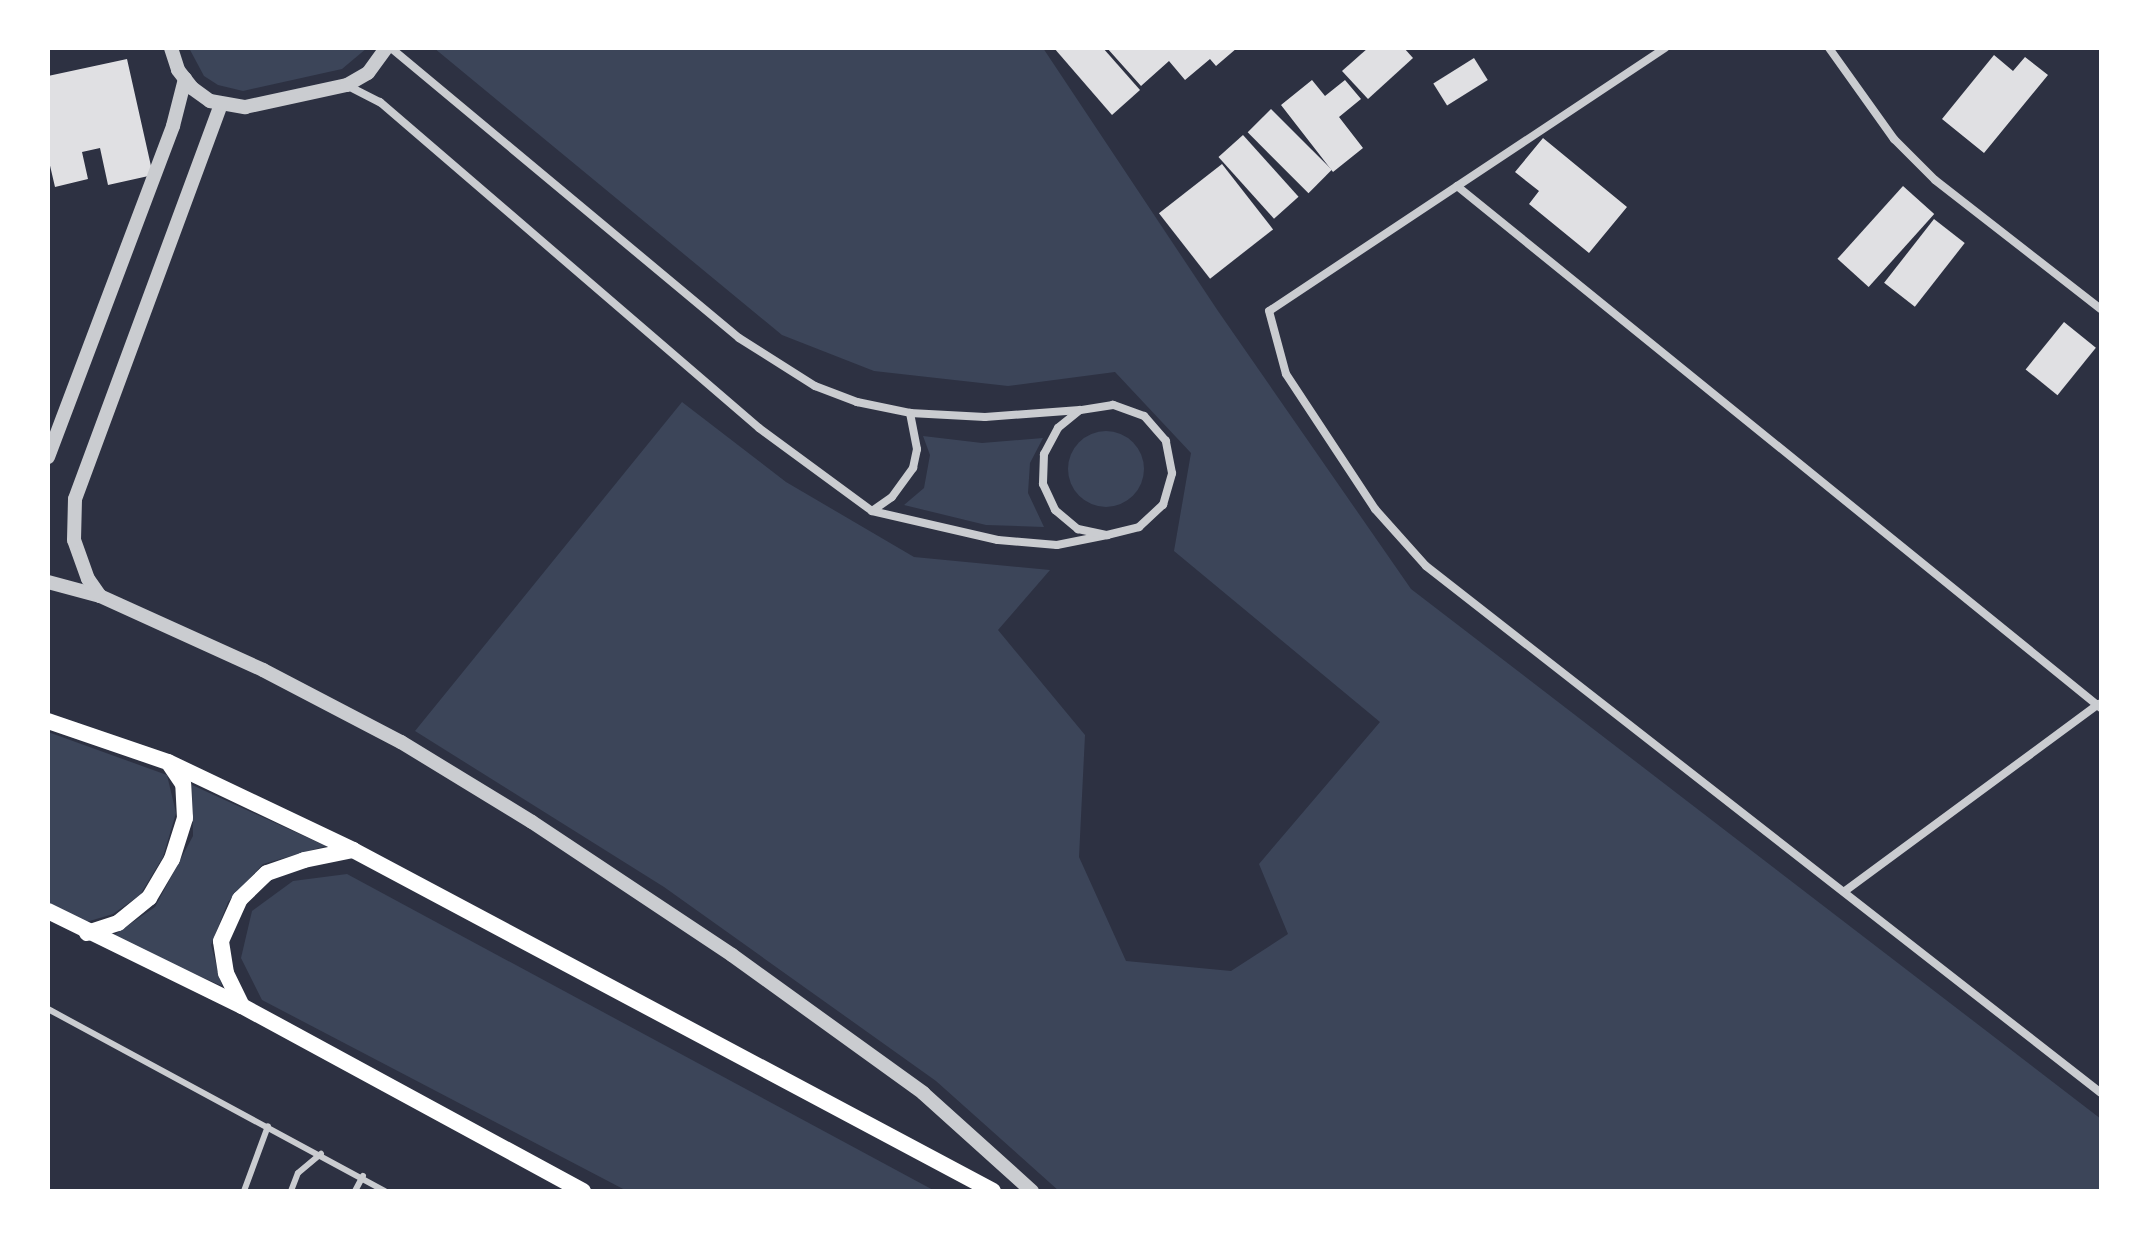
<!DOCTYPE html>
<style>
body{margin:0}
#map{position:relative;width:2149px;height:1239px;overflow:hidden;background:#2d3142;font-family:Poppins,sans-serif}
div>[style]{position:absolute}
.green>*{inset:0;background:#3c4559}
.round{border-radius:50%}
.building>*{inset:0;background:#e0e0e3;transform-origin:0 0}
.service>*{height:6px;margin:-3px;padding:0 3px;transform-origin:3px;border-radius:3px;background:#caccd0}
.minor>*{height:8px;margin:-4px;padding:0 4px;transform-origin:4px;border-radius:4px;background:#caccd0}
.tertiary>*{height:14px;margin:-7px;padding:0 7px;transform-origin:7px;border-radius:7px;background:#caccd0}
.secondary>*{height:16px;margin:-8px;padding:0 8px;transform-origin:8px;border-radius:8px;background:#fff}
span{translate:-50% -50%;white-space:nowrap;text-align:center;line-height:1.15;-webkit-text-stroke:6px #fff;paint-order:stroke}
.frame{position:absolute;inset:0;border:50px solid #fff;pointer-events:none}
</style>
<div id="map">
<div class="green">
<i style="clip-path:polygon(189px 48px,367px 48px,342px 69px,243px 91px,218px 85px,204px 76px)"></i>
<i style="clip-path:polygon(434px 48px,1043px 48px,1218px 311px,1411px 589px,2101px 1119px,2101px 1191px,1059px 1191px,936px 1081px,664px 887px,415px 731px,682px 402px,786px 482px,914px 557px,1050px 570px,998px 630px,1085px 735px,1079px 857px,1126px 961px,1231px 971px,1288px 934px,1259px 864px,1380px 722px,1174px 551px,1191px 453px,1115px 372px,1008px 386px,874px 371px,782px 335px)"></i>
<i class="round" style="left:1068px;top:431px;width:76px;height:76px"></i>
<i style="clip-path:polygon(923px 436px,982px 443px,1043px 438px,1030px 463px,1028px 493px,1044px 527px,986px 525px,904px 505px,924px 488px,930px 455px)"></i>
<i style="clip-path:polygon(48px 732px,167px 775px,176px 813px,163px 857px,140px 895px,113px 914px,83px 923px,48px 903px)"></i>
<i style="clip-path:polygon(192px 785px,326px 846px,263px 864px,228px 902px,211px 945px,222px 986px,111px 937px,155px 907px,193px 836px)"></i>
<i style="clip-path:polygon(347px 874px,935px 1191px,627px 1191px,262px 1000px,241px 958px,252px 911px,293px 881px)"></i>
</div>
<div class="building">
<i style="clip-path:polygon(1054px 48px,1103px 48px,1140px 90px,1112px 115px)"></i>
<i style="clip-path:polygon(1107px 48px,1237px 48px,1216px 66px,1210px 59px,1185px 80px,1169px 61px,1141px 86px)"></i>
<i style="clip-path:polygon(1368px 48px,1404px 48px,1413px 58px,1368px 99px,1342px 71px)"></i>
<i style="clip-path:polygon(1994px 55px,2013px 71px,2025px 57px,2048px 75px,1984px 153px,1942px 119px)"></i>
<i style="left:1474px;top:58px;width:26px;height:48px;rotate:58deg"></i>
<i style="clip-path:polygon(127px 59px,153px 175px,108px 185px,100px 148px,82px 152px,88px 179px,55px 187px,48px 157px,48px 76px)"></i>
<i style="clip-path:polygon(1312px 80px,1325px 96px,1345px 80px,1361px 99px,1339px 117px,1363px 148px,1333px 172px,1281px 105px)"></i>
<i style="left:1271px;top:109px;width:86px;height:33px;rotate:45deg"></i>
<i style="left:1243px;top:135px;width:83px;height:33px;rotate:48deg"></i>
<i style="clip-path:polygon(1543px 138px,1627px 207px,1589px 253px,1529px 204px,1539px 191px,1515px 172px)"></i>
<i style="left:1222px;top:164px;width:83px;height:80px;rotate:52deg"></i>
<i style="left:1903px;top:186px;width:42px;height:98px;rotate:42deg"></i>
<i style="left:1934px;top:219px;width:39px;height:81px;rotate:38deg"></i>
<i style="left:2064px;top:322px;width:41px;height:61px;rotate:39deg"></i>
</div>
<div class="service">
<i style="left:48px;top:1009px;width:383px;rotate:28.4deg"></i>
<i style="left:244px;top:1191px;width:69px;rotate:-69.7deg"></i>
<i style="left:291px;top:1191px;width:19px;rotate:-69deg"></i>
<i style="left:298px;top:1173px;width:30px;rotate:-40deg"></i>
<i style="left:355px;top:1191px;width:17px;rotate:-62deg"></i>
</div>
<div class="minor">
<i style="left:391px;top:48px;width:453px;rotate:39.8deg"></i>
<i style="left:739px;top:338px;width:90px;rotate:32.3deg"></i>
<i style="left:815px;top:386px;width:45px;rotate:20.9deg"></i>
<i style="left:857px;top:402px;width:54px;rotate:11.7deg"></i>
<i style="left:910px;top:413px;width:75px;rotate:3.1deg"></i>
<i style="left:985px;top:417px;width:95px;rotate:-4.2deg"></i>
<i style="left:1665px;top:48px;width:475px;rotate:146.4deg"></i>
<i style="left:1269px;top:311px;width:65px;rotate:74.9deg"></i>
<i style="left:1286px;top:374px;width:162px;rotate:56.6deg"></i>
<i style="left:1375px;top:509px;width:76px;rotate:48.2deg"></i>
<i style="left:1426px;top:566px;width:856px;rotate:37.98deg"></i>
<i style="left:1829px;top:48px;width:112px;rotate:54.5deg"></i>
<i style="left:1894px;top:139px;width:58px;rotate:45deg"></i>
<i style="left:1935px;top:180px;width:210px;rotate:37.9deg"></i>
<i style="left:348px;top:86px;width:36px;rotate:27deg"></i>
<i style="left:380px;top:102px;width:500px;rotate:40.7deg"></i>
<i style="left:759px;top:428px;width:140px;rotate:36.3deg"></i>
<i style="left:872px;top:511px;width:129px;rotate:13deg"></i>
<i style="left:998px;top:540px;width:59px;rotate:4.8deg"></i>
<i style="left:1057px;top:545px;width:51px;rotate:-11.3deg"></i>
<i style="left:1107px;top:535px;width:33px;rotate:-14deg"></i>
<i style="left:1139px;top:527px;width:33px;rotate:-43deg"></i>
<i style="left:1163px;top:505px;width:33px;rotate:-74deg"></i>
<i style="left:1172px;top:473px;width:33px;rotate:-101deg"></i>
<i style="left:1166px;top:441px;width:33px;rotate:-131deg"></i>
<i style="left:1144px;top:416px;width:33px;rotate:-160deg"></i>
<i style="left:1113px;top:405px;width:33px;rotate:171deg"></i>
<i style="left:1080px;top:410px;width:28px;rotate:141deg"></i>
<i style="left:1058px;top:428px;width:30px;rotate:118deg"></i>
<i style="left:1044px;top:454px;width:30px;rotate:92deg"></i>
<i style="left:1043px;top:484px;width:29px;rotate:65deg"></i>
<i style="left:1055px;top:510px;width:30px;rotate:40deg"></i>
<i style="left:1078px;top:529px;width:30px;rotate:12deg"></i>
<i style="left:1457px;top:186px;width:829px;rotate:39.03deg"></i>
<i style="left:872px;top:511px;width:24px;rotate:-35deg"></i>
<i style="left:892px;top:497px;width:36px;rotate:-54deg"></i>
<i style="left:913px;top:468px;width:19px;rotate:-78deg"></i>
<i style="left:917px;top:449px;width:37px;rotate:-101deg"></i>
<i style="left:1845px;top:891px;width:315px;rotate:-36.4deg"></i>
</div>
<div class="tertiary">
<i style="left:171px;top:48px;width:23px;rotate:72deg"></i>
<i style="left:178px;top:70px;width:23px;rotate:52deg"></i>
<i style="left:192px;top:88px;width:22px;rotate:36deg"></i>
<i style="left:210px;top:101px;width:36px;rotate:10deg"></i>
<i style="left:245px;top:107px;width:104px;rotate:-12.2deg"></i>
<i style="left:347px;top:85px;width:24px;rotate:-30deg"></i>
<i style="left:368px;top:73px;width:31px;rotate:-54deg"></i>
<i style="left:48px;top:457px;width:354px;rotate:-69.3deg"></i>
<i style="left:173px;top:126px;width:49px;rotate:-75.7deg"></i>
<i style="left:48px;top:582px;width:54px;rotate:15.1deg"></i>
<i style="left:100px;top:596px;width:179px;rotate:24.4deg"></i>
<i style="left:263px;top:670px;width:156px;rotate:27.6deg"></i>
<i style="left:401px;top:742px;width:153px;rotate:31.4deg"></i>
<i style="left:532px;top:822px;width:240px;rotate:33.6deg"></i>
<i style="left:732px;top:955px;width:236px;rotate:35.8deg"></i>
<i style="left:923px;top:1093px;width:147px;rotate:42deg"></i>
<i style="left:100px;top:596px;width:21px;rotate:-125deg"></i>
<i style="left:88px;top:579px;width:41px;rotate:-109.7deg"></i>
<i style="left:74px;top:540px;width:41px;rotate:-88.6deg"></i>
<i style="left:75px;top:499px;width:421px;rotate:-69.7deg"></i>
</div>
<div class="secondary">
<i style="left:48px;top:721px;width:127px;rotate:18.9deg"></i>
<i style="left:168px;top:762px;width:205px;rotate:25.4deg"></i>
<i style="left:353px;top:850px;width:725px;rotate:28.05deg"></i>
<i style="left:48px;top:911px;width:216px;rotate:26.1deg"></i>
<i style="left:242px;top:1006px;width:388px;rotate:28.5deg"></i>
<i style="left:87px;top:933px;width:33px;rotate:-18deg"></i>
<i style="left:118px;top:923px;width:40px;rotate:-39deg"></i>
<i style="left:149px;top:898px;width:45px;rotate:-59.5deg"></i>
<i style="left:172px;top:859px;width:43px;rotate:-72.4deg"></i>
<i style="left:185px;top:818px;width:34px;rotate:-93deg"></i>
<i style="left:183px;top:784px;width:23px;rotate:-124deg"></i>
<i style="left:242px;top:1006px;width:37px;rotate:-116deg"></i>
<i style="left:226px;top:973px;width:32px;rotate:-99deg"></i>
<i style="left:221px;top:941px;width:46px;rotate:-65.7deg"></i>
<i style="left:240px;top:899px;width:37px;rotate:-44deg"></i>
<i style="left:267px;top:873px;width:39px;rotate:-19deg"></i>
<i style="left:304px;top:860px;width:50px;rotate:-11.5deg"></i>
</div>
<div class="frame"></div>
</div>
